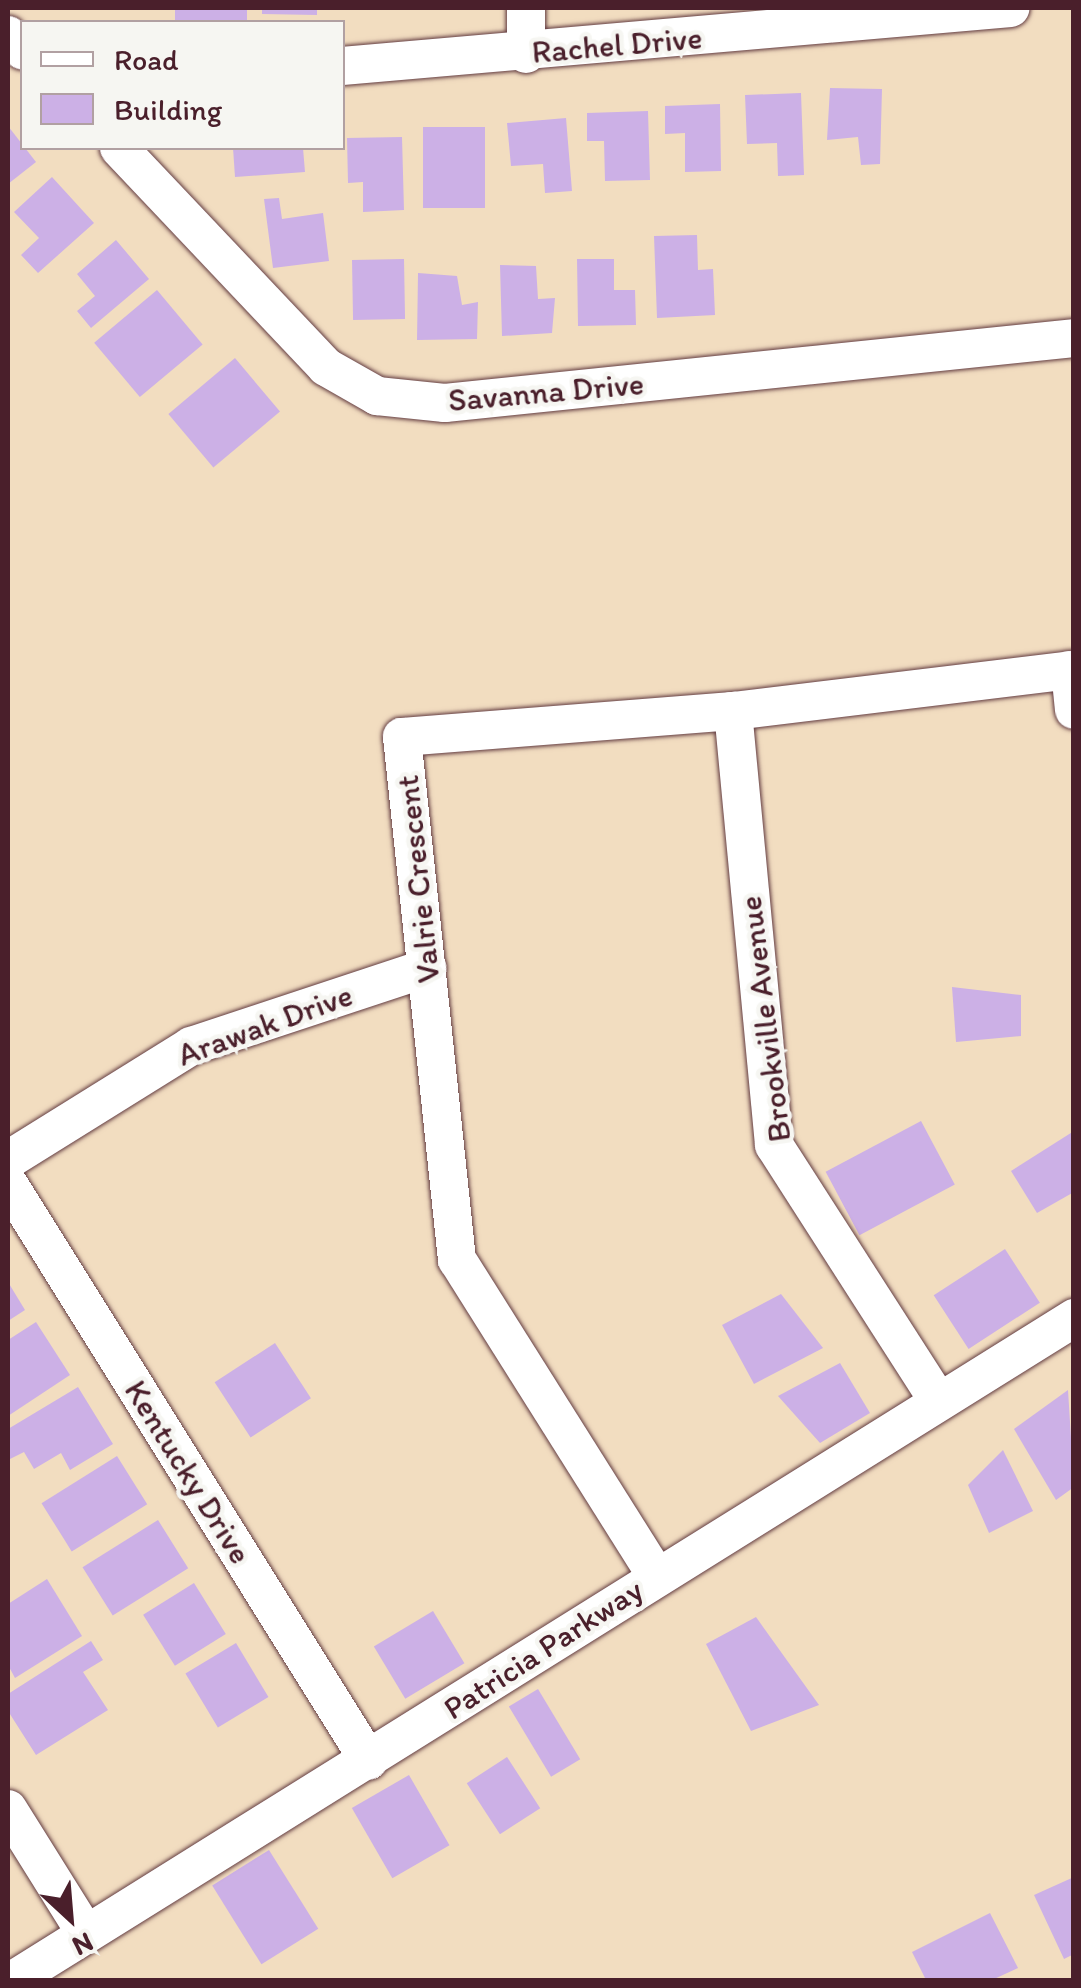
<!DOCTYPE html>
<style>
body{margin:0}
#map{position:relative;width:1081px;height:1988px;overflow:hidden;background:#f2ddc0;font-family:Itim,sans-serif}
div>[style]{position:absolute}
.building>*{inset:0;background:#ccb0e6;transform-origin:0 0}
.roads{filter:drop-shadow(0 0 2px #633c41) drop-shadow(0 0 2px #633c41)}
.minor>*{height:38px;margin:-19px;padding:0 19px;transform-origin:19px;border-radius:19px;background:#fff}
span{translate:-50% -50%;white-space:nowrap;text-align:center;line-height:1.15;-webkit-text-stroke:9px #f6f6f2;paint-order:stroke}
.street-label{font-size:32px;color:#4a1f2b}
.frame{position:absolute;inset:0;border:10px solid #4a1f2b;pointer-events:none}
.legend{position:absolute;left:20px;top:20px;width:325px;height:130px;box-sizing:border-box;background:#f6f6f2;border:2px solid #b1a0a2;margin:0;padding:12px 18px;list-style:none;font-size:30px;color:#4a1f2b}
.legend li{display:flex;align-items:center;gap:20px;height:50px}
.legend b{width:50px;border:2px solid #b1a0a2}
.north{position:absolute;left:20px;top:1868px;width:100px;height:100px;-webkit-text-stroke:8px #f6f6f2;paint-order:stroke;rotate:154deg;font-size:28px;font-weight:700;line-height:40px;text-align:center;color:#4a1f2b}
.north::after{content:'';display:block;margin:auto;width:35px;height:45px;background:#4a1f2b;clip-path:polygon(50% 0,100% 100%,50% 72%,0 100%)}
</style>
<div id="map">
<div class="building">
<i style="left:175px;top:8px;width:72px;height:14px"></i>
<i style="clip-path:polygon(262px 8px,317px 8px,317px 15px,262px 14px)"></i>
<i style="clip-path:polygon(830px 88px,882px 89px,880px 164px,861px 165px,858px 137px,827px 140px)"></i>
<i style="clip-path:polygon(801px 93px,804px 175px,778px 176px,777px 143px,747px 144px,745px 95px)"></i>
<i style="clip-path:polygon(720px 104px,721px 171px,685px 172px,685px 133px,665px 134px,665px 106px)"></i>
<i style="clip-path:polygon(648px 111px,650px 180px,605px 181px,604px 141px,587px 141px,587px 113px)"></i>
<i style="clip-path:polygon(566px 118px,572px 191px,545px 193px,543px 164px,511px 166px,507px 123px)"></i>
<i style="clip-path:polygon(8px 126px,36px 162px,8px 184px)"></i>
<i style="left:423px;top:127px;width:62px;height:81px"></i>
<i style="clip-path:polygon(402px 137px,404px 210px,363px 212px,363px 182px,348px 183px,347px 138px)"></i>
<i style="clip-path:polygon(233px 148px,303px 148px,305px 172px,235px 177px)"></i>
<i style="clip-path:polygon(52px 177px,94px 223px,38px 273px,21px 255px,39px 238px,14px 212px)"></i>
<i style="clip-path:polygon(279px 198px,282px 219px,323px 213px,329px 261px,273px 268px,264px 199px)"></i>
<i style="clip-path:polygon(697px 235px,698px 270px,713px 269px,715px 315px,657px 318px,654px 236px)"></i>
<i style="clip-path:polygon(116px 240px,149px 279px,91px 328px,77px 311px,95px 296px,77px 274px)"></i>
<i style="left:404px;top:259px;width:60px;height:52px;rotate:89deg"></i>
<i style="clip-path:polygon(577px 259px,614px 259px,614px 290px,635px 290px,636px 325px,578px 326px)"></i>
<i style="clip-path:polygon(500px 265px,536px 266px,538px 299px,555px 298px,552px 333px,502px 336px)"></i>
<i style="clip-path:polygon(418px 273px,457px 276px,462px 305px,478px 302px,477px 339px,417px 340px)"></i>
<i style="left:157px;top:290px;width:71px;height:82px;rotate:50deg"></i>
<i style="left:235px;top:358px;width:70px;height:87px;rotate:50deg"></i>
<i style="clip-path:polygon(952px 987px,1021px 995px,1021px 1036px,956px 1042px)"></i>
<i style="left:921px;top:1121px;width:72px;height:108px;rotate:62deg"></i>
<i style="clip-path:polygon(1074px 1131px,1074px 1192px,1037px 1213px,1011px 1171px)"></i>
<i style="left:1005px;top:1249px;width:64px;height:85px;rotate:57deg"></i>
<i style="clip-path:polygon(8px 1282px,25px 1310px,8px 1321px)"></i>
<i style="clip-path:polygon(781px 1294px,823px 1348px,754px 1384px,722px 1325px)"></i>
<i style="clip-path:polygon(36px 1322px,70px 1375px,8px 1416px,8px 1340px)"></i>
<i style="left:275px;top:1343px;width:66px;height:72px;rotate:57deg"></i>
<i style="clip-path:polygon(840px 1363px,870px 1413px,820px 1443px,778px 1396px)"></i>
<i style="clip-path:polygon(78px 1387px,113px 1444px,70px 1470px,61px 1453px,34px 1469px,24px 1452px,10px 1459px,8px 1429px)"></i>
<i style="clip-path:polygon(1068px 1390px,1074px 1487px,1056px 1500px,1014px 1429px)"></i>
<i style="clip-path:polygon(1003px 1450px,1033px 1511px,989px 1533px,968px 1485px)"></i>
<i style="left:117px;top:1456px;width:57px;height:89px;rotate:58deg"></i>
<i style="left:158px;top:1520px;width:57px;height:89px;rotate:58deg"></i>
<i style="clip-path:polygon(47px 1579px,82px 1636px,15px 1678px,8px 1665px,8px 1604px)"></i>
<i style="left:194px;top:1583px;width:60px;height:60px;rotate:58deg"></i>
<i style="left:433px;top:1611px;width:61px;height:69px;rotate:59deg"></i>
<i style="clip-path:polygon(756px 1617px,819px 1705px,751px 1731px,706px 1644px)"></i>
<i style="clip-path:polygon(91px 1641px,103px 1660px,83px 1672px,108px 1710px,36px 1755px,8px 1711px,8px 1694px)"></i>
<i style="left:236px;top:1643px;width:63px;height:59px;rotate:59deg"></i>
<i style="left:538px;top:1689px;width:82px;height:34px;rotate:59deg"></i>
<i style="left:507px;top:1757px;width:61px;height:48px;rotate:57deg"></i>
<i style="left:409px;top:1775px;width:81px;height:66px;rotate:60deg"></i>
<i style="left:269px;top:1850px;width:93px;height:67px;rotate:58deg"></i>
<i style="clip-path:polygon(1074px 1877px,1074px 1954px,1064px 1959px,1034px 1895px)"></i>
<i style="clip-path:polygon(990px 1913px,1018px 1968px,992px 1980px,926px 1980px,912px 1952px)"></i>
</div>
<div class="roads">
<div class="minor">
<i style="left:8px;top:35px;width:21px;rotate:47deg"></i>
<i style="left:526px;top:54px;width:46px;rotate:-90deg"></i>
<i style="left:342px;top:66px;width:671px;rotate:-4.96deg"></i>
<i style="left:119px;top:148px;width:301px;rotate:46.6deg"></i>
<i style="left:326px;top:367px;width:59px;rotate:29.6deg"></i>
<i style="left:377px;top:396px;width:68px;rotate:5.9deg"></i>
<i style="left:445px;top:403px;width:632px;rotate:-5.9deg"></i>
<i style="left:1070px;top:670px;width:40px;rotate:84.3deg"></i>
<i style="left:733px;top:711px;width:436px;rotate:84.6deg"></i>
<i style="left:774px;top:1145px;width:303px;rotate:57.3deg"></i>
<i style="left:8px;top:1160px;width:216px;rotate:-31.9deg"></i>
<i style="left:191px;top:1046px;width:249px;rotate:-18.3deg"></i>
<i style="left:8px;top:1183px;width:681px;rotate:58.01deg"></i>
<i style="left:657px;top:1577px;width:375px;rotate:-122.2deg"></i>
<i style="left:457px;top:1260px;width:526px;rotate:-96deg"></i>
<i style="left:402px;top:737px;width:332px;rotate:-4.5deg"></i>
<i style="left:733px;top:711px;width:343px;rotate:-6.9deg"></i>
<i style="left:8px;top:1809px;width:147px;rotate:58deg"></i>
<i style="left:13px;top:1980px;width:1251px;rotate:-31.96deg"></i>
</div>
</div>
<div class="street-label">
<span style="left:617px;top:45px;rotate:-5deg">Rachel Drive</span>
<span style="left:546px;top:392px;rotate:-5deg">Savanna Drive</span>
<span style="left:418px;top:879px;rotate:-96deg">Valrie Crescent</span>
<span style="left:765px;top:1019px;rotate:-97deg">Brookville Avenue</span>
<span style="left:265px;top:1025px;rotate:-20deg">Arawak Drive</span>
<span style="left:188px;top:1472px;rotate:58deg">Kentucky Drive</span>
<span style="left:543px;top:1649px;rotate:-33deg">Patricia Parkway</span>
</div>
<div class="frame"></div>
<ul class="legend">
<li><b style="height:12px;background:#fff"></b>Road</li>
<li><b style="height:28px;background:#ccb0e6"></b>Building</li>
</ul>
<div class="north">N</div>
</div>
